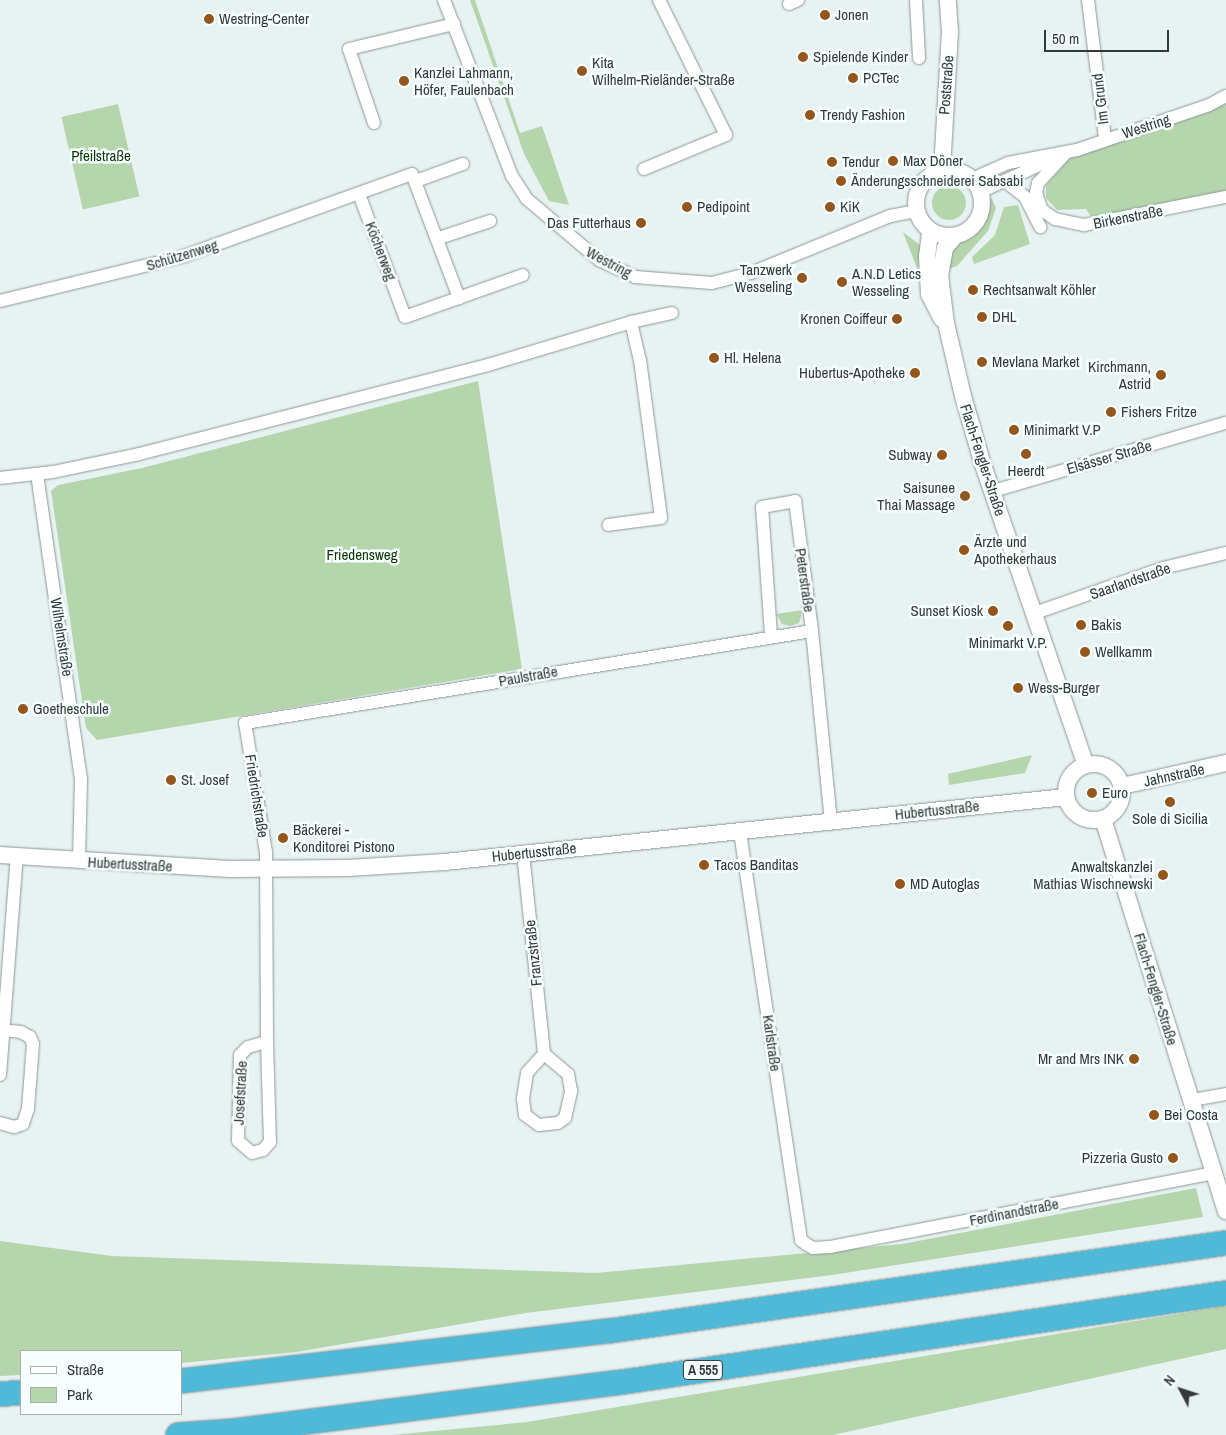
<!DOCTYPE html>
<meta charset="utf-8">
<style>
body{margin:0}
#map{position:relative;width:1226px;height:1435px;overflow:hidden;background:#e7f2f2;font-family:"Archivo Narrow",sans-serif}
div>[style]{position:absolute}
.green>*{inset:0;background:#b5d6ad;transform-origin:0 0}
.round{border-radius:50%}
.roads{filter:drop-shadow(0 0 1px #8d9797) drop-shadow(0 0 1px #8d9797)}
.minor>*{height:12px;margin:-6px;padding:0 6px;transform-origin:6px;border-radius:6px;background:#fff}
.tertiary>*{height:16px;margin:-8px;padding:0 8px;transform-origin:8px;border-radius:8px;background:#fff}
.tertiary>.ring{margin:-8px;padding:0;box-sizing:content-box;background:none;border:16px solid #fff;border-radius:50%}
.motorway>*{height:24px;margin:-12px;padding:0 12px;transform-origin:12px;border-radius:12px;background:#50b9d8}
.dots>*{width:14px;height:14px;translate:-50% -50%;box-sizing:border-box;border:2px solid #f6fffe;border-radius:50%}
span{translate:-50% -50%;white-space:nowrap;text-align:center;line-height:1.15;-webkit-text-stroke:5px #f6fffe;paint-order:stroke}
.shield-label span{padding:1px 4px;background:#f6fffe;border:1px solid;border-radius:4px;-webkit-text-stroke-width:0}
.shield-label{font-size:14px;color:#353939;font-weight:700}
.poi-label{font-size:15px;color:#353939}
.left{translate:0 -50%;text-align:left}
.right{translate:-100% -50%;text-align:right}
.street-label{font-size:15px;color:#353939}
.park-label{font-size:15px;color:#0e3504}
.legend{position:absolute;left:20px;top:1350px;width:162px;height:65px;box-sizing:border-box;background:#f6fffe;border:1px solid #a9b0af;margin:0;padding:6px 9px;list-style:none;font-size:15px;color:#353939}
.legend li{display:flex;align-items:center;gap:10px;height:25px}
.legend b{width:25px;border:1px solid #a9b0af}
.north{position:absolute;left:1156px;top:1365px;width:50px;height:50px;-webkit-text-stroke:4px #f6fffe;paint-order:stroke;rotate:310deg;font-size:14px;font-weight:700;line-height:20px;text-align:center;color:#353939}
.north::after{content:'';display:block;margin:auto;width:18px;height:22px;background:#353939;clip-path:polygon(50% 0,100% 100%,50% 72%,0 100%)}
.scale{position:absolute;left:1044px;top:30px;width:125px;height:22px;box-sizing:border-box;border:2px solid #353939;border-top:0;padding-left:6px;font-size:15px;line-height:18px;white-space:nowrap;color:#353939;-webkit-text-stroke:4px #f6fffe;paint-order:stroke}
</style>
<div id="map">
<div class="green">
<i style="clip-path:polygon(470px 0,475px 0,520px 133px,542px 126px,569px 205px,549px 201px,524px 154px)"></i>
<i style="clip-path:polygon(1226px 96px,1226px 197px,1095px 223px,1086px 209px,1057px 210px,1046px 198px,1046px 185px,1077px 150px)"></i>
<i style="left:118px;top:104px;width:95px;height:58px;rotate:77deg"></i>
<i class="round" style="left:932px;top:186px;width:34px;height:34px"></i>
<i style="clip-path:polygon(991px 197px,996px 208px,988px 231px,957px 266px,946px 270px,949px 254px,980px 223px)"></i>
<i style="clip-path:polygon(1018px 205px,1030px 244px,974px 264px,972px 257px,995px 235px,1004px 207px)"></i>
<i style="clip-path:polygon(903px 232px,920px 245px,918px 271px)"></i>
<i style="clip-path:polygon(478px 381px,522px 669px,97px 740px,86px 728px,51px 491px,58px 485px,142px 468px)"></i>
<i style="clip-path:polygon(803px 610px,799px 623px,790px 626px,782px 624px,776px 614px)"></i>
<i style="clip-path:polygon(1032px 755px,1025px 773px,949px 785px,948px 774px)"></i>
<i style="clip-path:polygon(1196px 1188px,1203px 1217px,832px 1275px,526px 1313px,296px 1352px,181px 1363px,181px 1351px,21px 1351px,21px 1375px,0 1376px,0 1241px,112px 1256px,596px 1273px,902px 1244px)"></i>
<i style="clip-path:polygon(1226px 1306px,1226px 1349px,833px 1435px,392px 1435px,527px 1422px)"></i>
</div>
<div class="roads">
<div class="minor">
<i style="left:444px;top:0;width:189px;rotate:68.9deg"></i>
<i style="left:512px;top:176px;width:27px;rotate:57deg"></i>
<i style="left:527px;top:199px;width:94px;rotate:40.3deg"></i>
<i style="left:599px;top:260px;width:40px;rotate:25deg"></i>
<i style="left:635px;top:277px;width:77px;rotate:4.5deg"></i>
<i style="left:712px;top:283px;width:40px;rotate:-14.4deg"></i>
<i style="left:751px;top:273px;width:150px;rotate:-22.3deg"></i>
<i style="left:890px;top:216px;width:26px;rotate:-11deg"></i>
<i style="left:916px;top:0;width:58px;rotate:87deg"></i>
<i style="left:1088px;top:0;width:140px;rotate:83deg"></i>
<i style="left:789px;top:4px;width:10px;rotate:-24deg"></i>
<i style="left:374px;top:123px;width:78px;rotate:-108.7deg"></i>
<i style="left:349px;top:49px;width:108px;rotate:-13.4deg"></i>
<i style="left:1066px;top:153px;width:41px;rotate:133deg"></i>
<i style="left:1038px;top:183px;width:10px;rotate:101deg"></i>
<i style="left:1036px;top:193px;width:18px;rotate:71deg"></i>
<i style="left:1042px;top:210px;width:16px;rotate:35deg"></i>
<i style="left:1055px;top:219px;width:30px;rotate:12deg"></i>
<i style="left:1084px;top:225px;width:145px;rotate:-11.2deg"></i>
<i style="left:644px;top:169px;width:89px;rotate:-22.5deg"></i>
<i style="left:726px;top:135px;width:151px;rotate:-116.4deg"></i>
<i style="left:972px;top:179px;width:39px;rotate:-24deg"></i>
<i style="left:1008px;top:163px;width:70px;rotate:-10.7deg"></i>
<i style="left:1077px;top:150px;width:139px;rotate:-18.8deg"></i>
<i style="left:1209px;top:105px;width:19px;rotate:-28deg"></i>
<i style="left:416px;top:181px;width:50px;rotate:-19.9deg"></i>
<i style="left:1006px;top:182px;width:24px;rotate:38deg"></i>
<i style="left:1025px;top:197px;width:34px;rotate:63deg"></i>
<i style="left:980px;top:192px;width:85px;rotate:-24.4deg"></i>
<i style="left:359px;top:194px;width:131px;rotate:69.5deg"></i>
<i style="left:405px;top:317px;width:125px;rotate:-19.6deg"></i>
<i style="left:439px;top:238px;width:54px;rotate:-18.4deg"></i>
<i style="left:0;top:301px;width:189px;rotate:-13.7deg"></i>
<i style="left:184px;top:256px;width:242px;rotate:-19.8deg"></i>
<i style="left:412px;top:174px;width:133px;rotate:69.2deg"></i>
<i style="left:631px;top:322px;width:42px;rotate:-12.4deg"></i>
<i style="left:37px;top:474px;width:308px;rotate:81.8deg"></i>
<i style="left:81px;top:779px;width:82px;rotate:91.4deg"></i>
<i style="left:0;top:478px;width:53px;rotate:-6.5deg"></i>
<i style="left:53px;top:472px;width:88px;rotate:-11.8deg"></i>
<i style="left:139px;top:454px;width:360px;rotate:-14.3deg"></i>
<i style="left:488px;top:365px;width:149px;rotate:-16.7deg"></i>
<i style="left:631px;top:322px;width:39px;rotate:77deg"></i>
<i style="left:640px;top:360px;width:159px;rotate:82.4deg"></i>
<i style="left:661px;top:518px;width:53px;rotate:172.5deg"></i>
<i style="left:993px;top:491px;width:243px;rotate:-16.3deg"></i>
<i style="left:1035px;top:613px;width:136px;rotate:-19.4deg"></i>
<i style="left:1163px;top:568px;width:65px;rotate:-13.4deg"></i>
<i style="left:771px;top:635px;width:128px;rotate:-94deg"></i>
<i style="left:762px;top:507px;width:34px;rotate:-10deg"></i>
<i style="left:795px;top:501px;width:131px;rotate:82.5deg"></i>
<i style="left:812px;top:631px;width:191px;rotate:84.3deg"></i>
<i style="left:740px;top:832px;width:413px;rotate:81.5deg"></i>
<i style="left:801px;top:1240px;width:6px;rotate:39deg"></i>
<i style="left:806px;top:1244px;width:8px;rotate:30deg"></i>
<i style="left:813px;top:1248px;width:17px;rotate:-3deg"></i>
<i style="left:830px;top:1247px;width:392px;rotate:-10.9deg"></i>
<i style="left:523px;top:853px;width:202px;rotate:84deg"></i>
<i style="left:544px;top:1054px;width:25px;rotate:132deg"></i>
<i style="left:527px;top:1073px;width:26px;rotate:99deg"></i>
<i style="left:523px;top:1099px;width:16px;rotate:83deg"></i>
<i style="left:525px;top:1115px;width:17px;rotate:36deg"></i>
<i style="left:539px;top:1125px;width:19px;rotate:-6deg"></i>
<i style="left:558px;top:1123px;width:9px;rotate:-36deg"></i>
<i style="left:565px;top:1118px;width:28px;rotate:-77deg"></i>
<i style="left:571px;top:1091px;width:17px;rotate:-100deg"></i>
<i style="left:568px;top:1074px;width:31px;rotate:-140deg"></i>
<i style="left:267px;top:1042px;width:100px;rotate:88.3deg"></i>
<i style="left:270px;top:1142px;width:11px;rotate:131deg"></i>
<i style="left:263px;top:1150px;width:11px;rotate:165deg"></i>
<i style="left:252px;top:1153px;width:18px;rotate:-139deg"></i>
<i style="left:238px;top:1141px;width:86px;rotate:-88.7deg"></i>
<i style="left:240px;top:1055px;width:11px;rotate:-45deg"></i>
<i style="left:248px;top:1047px;width:20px;rotate:-15deg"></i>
<i style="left:267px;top:1042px;width:190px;rotate:-90.3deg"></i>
<i style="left:266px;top:852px;width:131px;rotate:-99.2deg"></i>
<i style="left:245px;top:723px;width:574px;rotate:-9.22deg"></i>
<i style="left:0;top:1075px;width:220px;rotate:-85.6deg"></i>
<i style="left:1192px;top:1100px;width:35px;rotate:-10deg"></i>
<i style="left:0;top:1123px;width:15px;rotate:16deg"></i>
<i style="left:14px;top:1127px;width:9px;rotate:-18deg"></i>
<i style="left:23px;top:1124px;width:16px;rotate:-72deg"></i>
<i style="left:28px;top:1109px;width:65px;rotate:-85.6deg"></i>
<i style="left:33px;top:1044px;width:8px;rotate:-113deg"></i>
<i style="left:30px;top:1037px;width:10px;rotate:-151deg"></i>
<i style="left:21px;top:1032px;width:18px;rotate:-174deg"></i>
</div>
<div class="tertiary">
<i class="ring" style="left:916px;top:170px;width:50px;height:50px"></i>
<i style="left:942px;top:170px;width:138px;rotate:-86.7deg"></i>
<i style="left:950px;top:32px;width:32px;rotate:-94deg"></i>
<i style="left:930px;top:233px;width:23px;rotate:97deg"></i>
<i style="left:927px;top:256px;width:38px;rotate:87deg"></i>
<i style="left:929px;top:294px;width:28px;rotate:63deg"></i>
<i style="left:955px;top:236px;width:16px;rotate:130deg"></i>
<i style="left:945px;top:248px;width:27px;rotate:100deg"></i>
<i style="left:940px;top:275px;width:48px;rotate:82.9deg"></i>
<i style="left:946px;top:323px;width:75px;rotate:76.9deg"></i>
<i style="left:963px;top:396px;width:69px;rotate:73.9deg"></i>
<i style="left:982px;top:462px;width:320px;rotate:71.1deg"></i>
<i class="ring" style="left:1066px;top:764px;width:40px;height:40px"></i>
<i style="left:1122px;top:786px;width:107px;rotate:-12.5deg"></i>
<i style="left:1103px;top:819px;width:411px;rotate:72.6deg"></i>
<i style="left:0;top:855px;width:230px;rotate:3.5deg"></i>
<i style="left:230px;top:869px;width:118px;rotate:-0.5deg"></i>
<i style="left:348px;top:868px;width:97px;rotate:-3.5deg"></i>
<i style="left:445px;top:862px;width:624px;rotate:-5.98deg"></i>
</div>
<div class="motorway">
<i style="left:181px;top:1381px;width:431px;rotate:-6.7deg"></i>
<i style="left:609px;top:1331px;width:623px;rotate:-8.12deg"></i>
<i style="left:0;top:1394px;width:21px;rotate:-3deg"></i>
<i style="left:178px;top:1435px;width:56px;rotate:-4.1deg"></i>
<i style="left:234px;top:1431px;width:385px;rotate:-7.2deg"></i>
<i style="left:616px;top:1383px;width:617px;rotate:-8.39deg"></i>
</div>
</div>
<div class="dots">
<i style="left:825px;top:15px;background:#94561b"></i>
<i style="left:209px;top:19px;background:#94561b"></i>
<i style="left:803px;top:57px;background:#94561b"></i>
<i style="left:582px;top:71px;background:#94561b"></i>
<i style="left:853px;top:78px;background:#94561b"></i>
<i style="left:404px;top:81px;background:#94561b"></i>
<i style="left:810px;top:115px;background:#94561b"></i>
<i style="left:893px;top:161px;background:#94561b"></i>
<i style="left:832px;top:162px;background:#94561b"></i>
<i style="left:841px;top:181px;background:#94561b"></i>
<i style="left:687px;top:207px;background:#94561b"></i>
<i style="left:830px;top:207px;background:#94561b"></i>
<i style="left:641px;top:223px;background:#94561b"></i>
<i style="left:802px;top:278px;background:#94561b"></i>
<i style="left:842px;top:282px;background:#94561b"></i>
<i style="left:973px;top:290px;background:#94561b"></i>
<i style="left:982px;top:317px;background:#94561b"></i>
<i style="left:897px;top:319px;background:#94561b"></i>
<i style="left:714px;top:358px;background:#94561b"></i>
<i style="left:982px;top:362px;background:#94561b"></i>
<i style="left:915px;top:373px;background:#94561b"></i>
<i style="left:1161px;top:375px;background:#94561b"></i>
<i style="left:1111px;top:412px;background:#94561b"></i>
<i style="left:1014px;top:430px;background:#94561b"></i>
<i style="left:1026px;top:454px;background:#94561b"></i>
<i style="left:942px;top:455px;background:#94561b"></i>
<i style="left:965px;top:496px;background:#94561b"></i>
<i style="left:964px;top:550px;background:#94561b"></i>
<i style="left:993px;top:611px;background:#94561b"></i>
<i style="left:1081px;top:625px;background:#94561b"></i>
<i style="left:1008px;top:626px;background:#94561b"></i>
<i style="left:1085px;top:652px;background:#94561b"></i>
<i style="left:1018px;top:688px;background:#94561b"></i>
<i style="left:23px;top:709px;background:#94561b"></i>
<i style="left:171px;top:780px;background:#94561b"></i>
<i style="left:1092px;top:793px;background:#94561b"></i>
<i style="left:1170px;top:802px;background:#94561b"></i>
<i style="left:283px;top:838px;background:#94561b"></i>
<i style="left:704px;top:865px;background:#94561b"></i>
<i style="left:1163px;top:875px;background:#94561b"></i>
<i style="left:900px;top:884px;background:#94561b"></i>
<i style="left:1134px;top:1059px;background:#94561b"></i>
<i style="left:1154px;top:1115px;background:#94561b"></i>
<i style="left:1173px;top:1158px;background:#94561b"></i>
</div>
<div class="shield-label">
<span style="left:703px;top:1370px">A 555</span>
</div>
<div class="poi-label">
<span class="left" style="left:835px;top:15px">Jonen</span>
<span class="left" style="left:219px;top:19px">Westring-Center</span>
<span class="left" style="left:813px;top:57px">Spielende Kinder</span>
<span class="left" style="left:592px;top:71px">Kita<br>Wilhelm-Rieländer-Straße</span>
<span class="left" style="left:414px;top:81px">Kanzlei Lahmann,<br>Höfer, Faulenbach</span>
<span class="left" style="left:863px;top:78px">PCTec</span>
<span class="left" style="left:820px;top:115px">Trendy Fashion</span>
<span class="left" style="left:903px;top:161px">Max Döner</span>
<span class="left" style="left:842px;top:162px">Tendur</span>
<span class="left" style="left:851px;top:181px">Änderungsschneiderei Sabsabi</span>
<span class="left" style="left:697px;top:207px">Pedipoint</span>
<span class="left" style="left:840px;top:207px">KiK</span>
<span class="right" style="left:631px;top:223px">Das Futterhaus</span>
<span class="right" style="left:792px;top:278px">Tanzwerk<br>Wesseling</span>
<span class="left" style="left:852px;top:282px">A.N.D Letics<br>Wesseling</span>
<span class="left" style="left:983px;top:290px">Rechtsanwalt Köhler</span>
<span class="left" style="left:992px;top:317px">DHL</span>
<span class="right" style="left:887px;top:319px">Kronen Coiffeur</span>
<span class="left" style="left:724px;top:358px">Hl. Helena</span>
<span class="left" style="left:992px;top:362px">Mevlana Market</span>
<span class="right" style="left:1151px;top:375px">Kirchmann,<br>Astrid</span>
<span class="right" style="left:905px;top:373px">Hubertus-Apotheke</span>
<span class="left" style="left:1121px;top:412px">Fishers Fritze</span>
<span class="left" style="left:1024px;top:430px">Minimarkt V.P</span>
<span class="right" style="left:932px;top:455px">Subway</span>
<span style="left:1026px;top:471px">Heerdt</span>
<span class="right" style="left:955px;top:496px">Saisunee<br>Thai Massage</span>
<span class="left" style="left:974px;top:550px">Ärzte und<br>Apothekerhaus</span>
<span class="right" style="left:983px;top:611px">Sunset Kiosk</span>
<span class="left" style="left:1091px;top:625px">Bakis</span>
<span style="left:1008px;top:643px">Minimarkt V.P.</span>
<span class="left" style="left:1095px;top:652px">Wellkamm</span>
<span class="left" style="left:1028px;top:688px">Wess-Burger</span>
<span class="left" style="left:33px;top:709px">Goetheschule</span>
<span class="left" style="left:181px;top:780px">St. Josef</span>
<span class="left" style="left:1102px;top:793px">Euro</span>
<span style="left:1170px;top:819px">Sole di Sicilia</span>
<span class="left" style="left:293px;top:838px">Bäckerei -<br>Konditorei Pistono</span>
<span class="left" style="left:714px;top:865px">Tacos Banditas</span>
<span class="right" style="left:1153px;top:875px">Anwaltskanzlei<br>Mathias Wischnewski</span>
<span class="left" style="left:910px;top:884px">MD Autoglas</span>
<span class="right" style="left:1124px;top:1059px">Mr and Mrs INK</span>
<span class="left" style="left:1164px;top:1115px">Bei Costa</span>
<span class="right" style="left:1163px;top:1158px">Pizzeria Gusto</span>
</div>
<div class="street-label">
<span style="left:946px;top:85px;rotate:-86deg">Poststraße</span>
<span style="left:1100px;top:99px;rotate:-97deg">Im Grund</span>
<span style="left:1146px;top:126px;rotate:-18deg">Westring</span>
<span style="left:1128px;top:217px;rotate:-11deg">Birkenstraße</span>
<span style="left:381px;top:251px;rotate:69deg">Köcherweg</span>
<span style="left:182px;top:255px;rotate:-17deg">Schützenweg</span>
<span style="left:609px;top:262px;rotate:28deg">Westring</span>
<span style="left:1109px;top:457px;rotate:-16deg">Elsässer Straße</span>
<span style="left:983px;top:460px;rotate:72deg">Flach-Fengler-Straße</span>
<span style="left:805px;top:580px;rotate:82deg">Peterstraße</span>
<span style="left:1130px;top:581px;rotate:-19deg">Saarlandstraße</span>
<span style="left:62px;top:637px;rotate:81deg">Wilhelmstraße</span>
<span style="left:528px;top:676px;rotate:-10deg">Paulstraße</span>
<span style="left:1174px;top:775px;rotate:-12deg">Jahnstraße</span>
<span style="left:257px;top:796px;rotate:81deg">Friedrichstraße</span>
<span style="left:937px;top:810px;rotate:-6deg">Hubertusstraße</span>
<span style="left:534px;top:852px;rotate:-6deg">Hubertusstraße</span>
<span style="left:130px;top:864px;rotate:3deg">Hubertusstraße</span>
<span style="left:533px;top:953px;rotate:-96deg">Franzstraße</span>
<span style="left:1156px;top:989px;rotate:73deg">Flach-Fengler-Straße</span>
<span style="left:772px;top:1043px;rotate:82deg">Karlstraße</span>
<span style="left:240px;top:1093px;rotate:-87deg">Josefstraße</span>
<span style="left:1014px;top:1212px;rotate:-11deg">Ferdinandstraße</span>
</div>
<div class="park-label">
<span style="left:101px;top:156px">Pfeilstraße</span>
<span style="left:362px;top:555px">Friedensweg</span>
</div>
<ul class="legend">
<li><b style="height:6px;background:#fff"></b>Straße</li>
<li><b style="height:14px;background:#b5d6ad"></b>Park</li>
</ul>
<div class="north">N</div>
<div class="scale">50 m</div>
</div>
